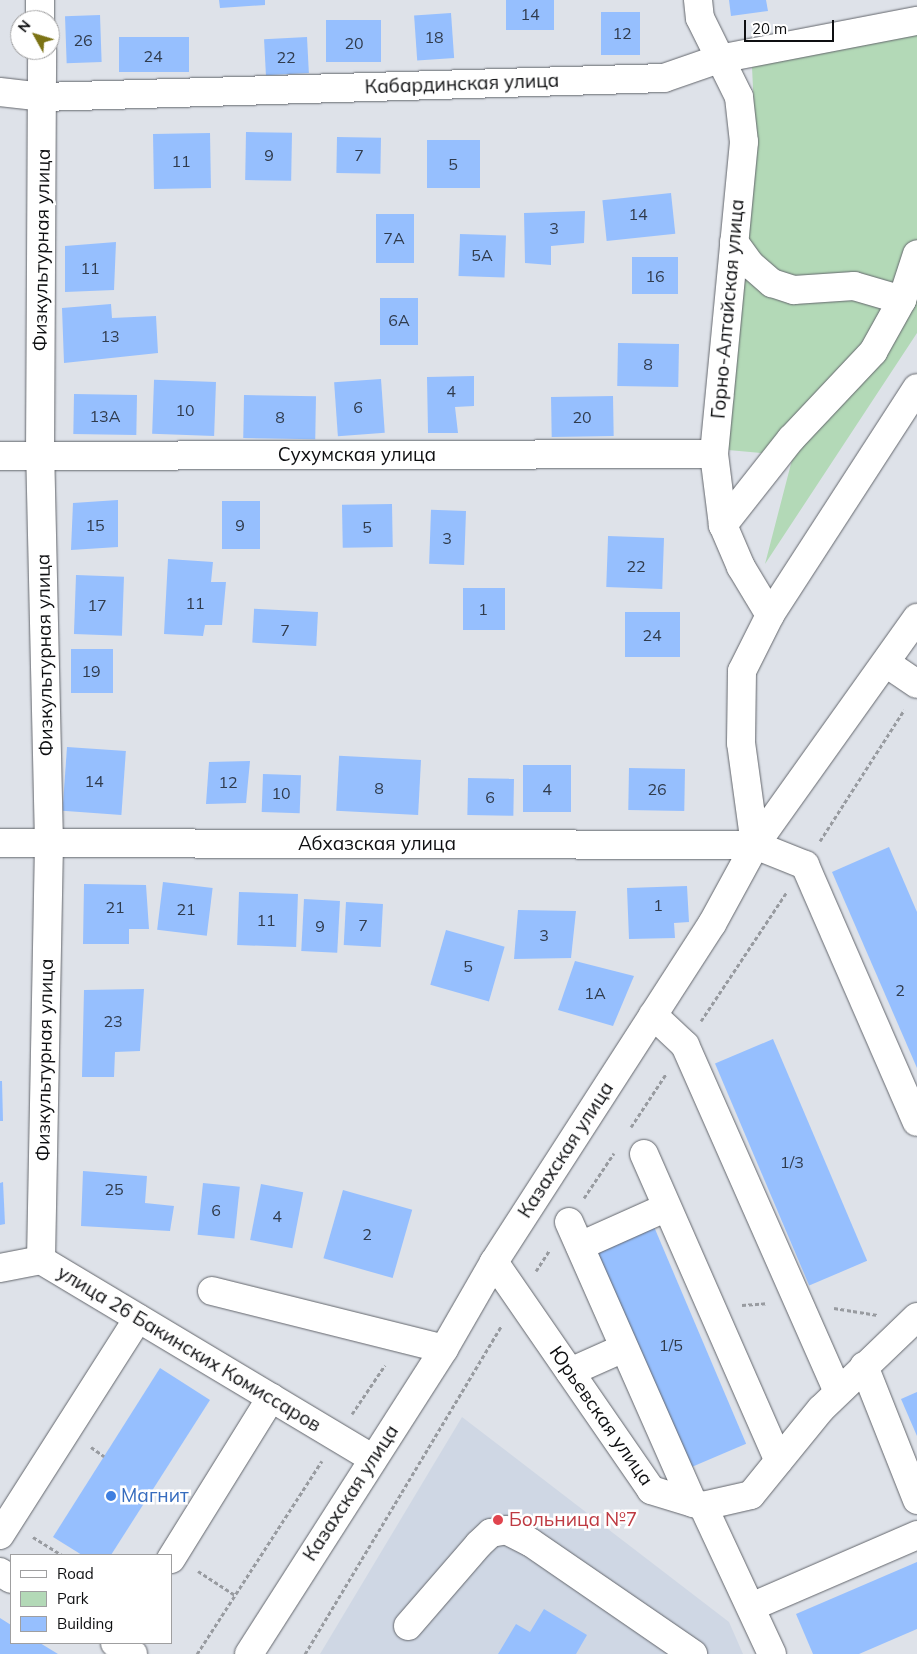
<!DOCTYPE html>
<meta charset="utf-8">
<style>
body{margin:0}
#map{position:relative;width:917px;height:1654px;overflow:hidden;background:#dee2e9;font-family:Mulish,sans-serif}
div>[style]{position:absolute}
.built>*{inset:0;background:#cfd7e4}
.green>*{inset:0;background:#b3d9b7}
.building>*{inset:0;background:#96bffe;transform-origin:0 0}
.path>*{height:3px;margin-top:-1.5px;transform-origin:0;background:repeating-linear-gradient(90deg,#989ba0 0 4px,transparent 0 6.5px)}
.roads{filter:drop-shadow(0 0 1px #63666c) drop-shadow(0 0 1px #63666c)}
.minor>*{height:28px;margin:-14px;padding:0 14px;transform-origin:14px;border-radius:14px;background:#fff}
.major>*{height:28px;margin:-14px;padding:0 14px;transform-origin:14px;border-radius:14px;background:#fff}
.dots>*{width:14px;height:14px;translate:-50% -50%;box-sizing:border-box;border:2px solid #fff;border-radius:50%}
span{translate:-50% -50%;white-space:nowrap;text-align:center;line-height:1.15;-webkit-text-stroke:5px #fff;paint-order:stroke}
.number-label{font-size:16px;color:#303b4c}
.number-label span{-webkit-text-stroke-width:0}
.street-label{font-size:19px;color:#0e0f11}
.shop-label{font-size:19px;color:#366cbe}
.left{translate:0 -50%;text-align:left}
.health-label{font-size:19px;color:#be3a42}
.legend{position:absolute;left:10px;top:1554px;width:162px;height:90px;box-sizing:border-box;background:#fff;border:1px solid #9f9fa0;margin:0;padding:6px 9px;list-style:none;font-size:15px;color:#0e0f11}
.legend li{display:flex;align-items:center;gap:10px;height:25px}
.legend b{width:25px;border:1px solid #9f9fa0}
.north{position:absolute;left:10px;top:10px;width:50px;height:50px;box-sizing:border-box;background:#fff;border:1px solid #9f9fa0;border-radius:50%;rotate:309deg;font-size:14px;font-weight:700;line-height:20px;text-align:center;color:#0e0f11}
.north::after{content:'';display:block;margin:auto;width:18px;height:22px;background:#7c7315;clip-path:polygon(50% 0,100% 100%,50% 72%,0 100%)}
.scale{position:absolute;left:744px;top:20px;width:90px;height:22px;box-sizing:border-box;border:2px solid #0e0f11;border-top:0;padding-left:6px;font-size:15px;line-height:18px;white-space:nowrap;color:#0e0f11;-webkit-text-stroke:4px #fff;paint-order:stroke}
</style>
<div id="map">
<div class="built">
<i style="clip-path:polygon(462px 1417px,729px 1622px,743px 1654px,320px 1654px)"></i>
</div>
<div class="green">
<i style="clip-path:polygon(917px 10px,917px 333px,765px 564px,793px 456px,728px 450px,754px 109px,752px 67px)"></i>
</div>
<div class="building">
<i style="clip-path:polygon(219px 0,265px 0,265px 5px,220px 8px)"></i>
<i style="left:506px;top:0;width:48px;height:30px"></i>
<i style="clip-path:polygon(729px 0,766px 0,768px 11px,731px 16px)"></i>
<i style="left:601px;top:12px;width:39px;height:43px"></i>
<i style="left:451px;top:13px;width:45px;height:37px;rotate:86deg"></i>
<i style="left:100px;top:15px;width:47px;height:35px;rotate:88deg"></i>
<i style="left:381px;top:20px;width:42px;height:55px;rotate:90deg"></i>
<i style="left:189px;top:37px;width:35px;height:70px;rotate:90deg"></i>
<i style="left:307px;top:37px;width:36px;height:43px;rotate:87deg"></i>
<i style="left:246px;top:132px;width:46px;height:48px;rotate:1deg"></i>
<i style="left:210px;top:133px;width:55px;height:57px;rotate:89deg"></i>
<i style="left:337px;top:137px;width:44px;height:36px;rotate:1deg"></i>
<i style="left:427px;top:140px;width:53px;height:48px"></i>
<i style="left:671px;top:193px;width:41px;height:69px;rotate:84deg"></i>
<i style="clip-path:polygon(585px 211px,584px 243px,551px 246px,551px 265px,525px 263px,524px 213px)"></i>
<i style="left:376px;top:214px;width:38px;height:49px"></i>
<i style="left:460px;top:234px;width:46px;height:42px;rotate:2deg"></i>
<i style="clip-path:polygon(116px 242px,114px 290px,65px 292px,65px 246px)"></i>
<i style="left:678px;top:257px;width:37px;height:46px;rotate:90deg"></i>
<i style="left:380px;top:298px;width:38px;height:47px"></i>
<i style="clip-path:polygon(111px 304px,112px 318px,156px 316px,158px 353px,64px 363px,62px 308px)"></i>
<i style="left:618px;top:343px;width:61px;height:43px;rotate:1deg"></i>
<i style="clip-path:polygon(474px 376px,474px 406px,455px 407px,458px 433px,428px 433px,427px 377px)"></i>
<i style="left:381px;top:379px;width:54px;height:47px;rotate:86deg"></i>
<i style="left:216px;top:382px;width:54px;height:62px;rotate:92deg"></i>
<i style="left:137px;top:395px;width:40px;height:63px;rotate:91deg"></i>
<i style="left:244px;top:395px;width:72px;height:43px;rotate:1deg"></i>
<i style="left:613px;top:396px;width:40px;height:62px;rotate:89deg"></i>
<i style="clip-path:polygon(118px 500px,118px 547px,71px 550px,73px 503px)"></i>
<i style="left:222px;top:501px;width:38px;height:48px"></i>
<i style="left:392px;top:504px;width:43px;height:50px;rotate:89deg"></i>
<i style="left:466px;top:511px;width:54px;height:35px;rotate:92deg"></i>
<i style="left:664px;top:538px;width:51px;height:56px;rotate:92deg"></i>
<i style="clip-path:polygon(168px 559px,213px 562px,211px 582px,226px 582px,222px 625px,205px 625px,203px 636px,164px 634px)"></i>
<i style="left:76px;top:575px;width:48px;height:59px;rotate:2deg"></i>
<i style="left:463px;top:588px;width:42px;height:42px"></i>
<i style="left:318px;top:612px;width:34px;height:64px;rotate:93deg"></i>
<i style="left:680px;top:612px;width:45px;height:55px;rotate:90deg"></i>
<i style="left:71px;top:649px;width:42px;height:44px"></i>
<i style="left:67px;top:747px;width:59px;height:64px;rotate:4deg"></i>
<i style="left:421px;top:760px;width:55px;height:82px;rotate:93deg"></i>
<i style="clip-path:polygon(250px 761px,246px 803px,206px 804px,209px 762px)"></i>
<i style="left:523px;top:765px;width:48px;height:47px"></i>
<i style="left:629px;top:768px;width:56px;height:42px;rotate:1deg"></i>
<i style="left:263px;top:774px;width:38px;height:38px;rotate:2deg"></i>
<i style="left:468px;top:778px;width:46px;height:37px;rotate:1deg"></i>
<i style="clip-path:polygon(889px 847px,917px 912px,917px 1068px,832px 872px)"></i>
<i style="left:163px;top:882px;width:50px;height:48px;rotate:7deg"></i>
<i style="clip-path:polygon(84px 884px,146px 885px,149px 929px,129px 929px,129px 944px,83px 944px)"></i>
<i style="clip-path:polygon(687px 886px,689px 922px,674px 923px,675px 938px,629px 939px,627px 888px)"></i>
<i style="left:239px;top:892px;width:59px;height:53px;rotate:2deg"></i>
<i style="left:304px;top:899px;width:36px;height:52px;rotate:3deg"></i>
<i style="left:346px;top:902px;width:37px;height:43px;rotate:3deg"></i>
<i style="clip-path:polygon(518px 910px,576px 911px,571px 958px,514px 959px)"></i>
<i style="left:446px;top:930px;width:61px;height:57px;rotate:16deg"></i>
<i style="clip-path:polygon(575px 961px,634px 976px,613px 1026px,558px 1010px)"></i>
<i style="clip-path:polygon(144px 989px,140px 1051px,115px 1052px,114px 1077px,82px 1077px,84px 990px)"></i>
<i style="left:773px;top:1039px;width:241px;height:63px;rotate:67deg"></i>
<i style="clip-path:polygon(0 1081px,2px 1081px,3px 1121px,0 1121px)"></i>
<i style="clip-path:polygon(83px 1171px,147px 1176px,145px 1203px,174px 1206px,170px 1231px,81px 1226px)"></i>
<i style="clip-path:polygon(3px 1182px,5px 1224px,0 1225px,0 1183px)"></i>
<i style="left:203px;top:1183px;width:37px;height:52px;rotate:6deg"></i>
<i style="left:261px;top:1184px;width:43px;height:57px;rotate:11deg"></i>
<i style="left:343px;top:1190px;width:72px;height:71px;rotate:16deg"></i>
<i style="left:652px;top:1222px;width:241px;height:63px;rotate:67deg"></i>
<i style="clip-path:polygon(160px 1368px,210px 1400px,111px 1555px,82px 1555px,53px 1537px)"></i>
<i style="clip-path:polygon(917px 1392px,917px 1436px,901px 1399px)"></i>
<i style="clip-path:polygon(917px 1562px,917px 1629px,859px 1654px,813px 1654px,796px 1614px)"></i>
<i style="clip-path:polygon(544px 1609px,587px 1635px,576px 1654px,498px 1654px,516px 1624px,530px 1632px)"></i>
<i style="clip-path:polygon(0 1618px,11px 1625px,11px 1643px,40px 1643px,58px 1654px,0 1654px)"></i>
</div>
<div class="path">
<i style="left:820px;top:841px;width:156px;rotate:-57.3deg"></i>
<i style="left:701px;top:1021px;width:154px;rotate:-56.4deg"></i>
<i style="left:631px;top:1127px;width:64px;rotate:-56.6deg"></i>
<i style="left:584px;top:1198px;width:54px;rotate:-56.3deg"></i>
<i style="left:536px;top:1271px;width:24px;rotate:-57deg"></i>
<i style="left:742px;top:1305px;width:26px;rotate:-4deg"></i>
<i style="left:834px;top:1308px;width:44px;rotate:9.2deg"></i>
<i style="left:352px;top:1414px;width:59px;rotate:-56deg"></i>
<i style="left:91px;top:1447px;width:16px;rotate:35deg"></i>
<i style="left:33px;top:1537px;width:34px;rotate:32deg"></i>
<i style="left:198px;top:1571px;width:44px;rotate:33deg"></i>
<i style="left:197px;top:1654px;width:230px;rotate:-57.1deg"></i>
<i style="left:305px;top:1654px;width:383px;rotate:-59.1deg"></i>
</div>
<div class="roads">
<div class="minor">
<i style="left:40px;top:0;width:20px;rotate:90deg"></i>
<i style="left:698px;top:0;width:18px;rotate:84deg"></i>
<i style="left:700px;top:18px;width:88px;rotate:63.7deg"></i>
<i style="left:739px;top:97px;width:45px;rotate:83.7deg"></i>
<i style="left:744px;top:142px;width:313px;rotate:95.5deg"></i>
<i style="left:714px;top:454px;width:72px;rotate:82.8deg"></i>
<i style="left:723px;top:525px;width:46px;rotate:66.8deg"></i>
<i style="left:741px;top:567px;width:56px;rotate:58.9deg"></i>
<i style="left:0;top:92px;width:43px;rotate:6.6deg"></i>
<i style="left:43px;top:97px;width:621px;rotate:-1.75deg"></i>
<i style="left:664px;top:78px;width:58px;rotate:-19.1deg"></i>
<i style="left:719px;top:59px;width:202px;rotate:-10.9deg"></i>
<i style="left:734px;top:242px;width:29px;rotate:54deg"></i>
<i style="left:751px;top:265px;width:28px;rotate:41deg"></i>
<i style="left:772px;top:283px;width:23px;rotate:18deg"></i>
<i style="left:794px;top:290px;width:60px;rotate:-3.8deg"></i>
<i style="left:854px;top:286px;width:50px;rotate:16.3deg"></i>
<i style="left:0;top:456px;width:714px;rotate:-0.16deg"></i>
<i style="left:723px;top:525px;width:110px;rotate:-51.7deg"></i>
<i style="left:791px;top:439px;width:120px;rotate:-46.7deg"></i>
<i style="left:873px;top:352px;width:60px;rotate:-60.9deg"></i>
<i style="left:902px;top:300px;width:48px;rotate:-71.9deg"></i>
<i style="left:886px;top:663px;width:37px;rotate:34deg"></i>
<i style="left:0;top:843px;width:755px;rotate:0.15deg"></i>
<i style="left:755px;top:845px;width:54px;rotate:21.8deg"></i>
<i style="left:805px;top:865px;width:280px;rotate:66.5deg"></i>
<i style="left:755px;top:845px;width:279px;rotate:-54.5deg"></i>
<i style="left:653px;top:1015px;width:44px;rotate:43.2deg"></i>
<i style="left:685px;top:1045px;width:379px;rotate:66.2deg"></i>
<i style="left:644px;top:1154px;width:335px;rotate:66.3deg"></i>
<i style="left:569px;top:1222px;width:307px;rotate:66.2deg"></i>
<i style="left:580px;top:1246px;width:95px;rotate:-24.1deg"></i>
<i style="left:41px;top:1260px;width:417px;rotate:-88.9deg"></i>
<i style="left:49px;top:843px;width:387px;rotate:-91.3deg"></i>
<i style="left:40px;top:456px;width:406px;rotate:-89.7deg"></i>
<i style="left:494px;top:1262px;width:277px;rotate:55.4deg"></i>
<i style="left:651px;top:1490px;width:54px;rotate:17.1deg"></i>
<i style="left:703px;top:1506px;width:163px;rotate:65deg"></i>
<i style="left:0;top:1268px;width:42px;rotate:-11deg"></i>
<i style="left:41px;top:1260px;width:387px;rotate:30.9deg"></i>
<i style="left:212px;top:1291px;width:239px;rotate:14deg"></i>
<i style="left:864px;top:1366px;width:144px;rotate:68.4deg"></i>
<i style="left:570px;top:1372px;width:59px;rotate:-24deg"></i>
<i style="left:703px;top:1506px;width:49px;rotate:-12.9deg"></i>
<i style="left:751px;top:1495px;width:111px;rotate:-50.9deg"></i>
<i style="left:821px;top:1409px;width:133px;rotate:-43.8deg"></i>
<i style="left:0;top:1535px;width:257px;rotate:-57.5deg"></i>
<i style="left:171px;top:1559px;width:190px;rotate:-58.2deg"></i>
<i style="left:0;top:1572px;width:13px;rotate:32deg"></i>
<i style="left:751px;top:1607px;width:181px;rotate:-23.4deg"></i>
<i style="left:408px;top:1626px;width:108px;rotate:-49.1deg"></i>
<i style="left:479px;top:1544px;width:16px;rotate:-43deg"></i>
<i style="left:491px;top:1533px;width:15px;rotate:-11deg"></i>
<i style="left:506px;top:1530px;width:27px;rotate:27deg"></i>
<i style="left:530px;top:1542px;width:198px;rotate:34.5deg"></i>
<i style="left:115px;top:1643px;width:21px;rotate:31deg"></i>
</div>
<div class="major">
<i style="left:249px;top:1654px;width:362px;rotate:-57.4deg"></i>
<i style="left:444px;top:1349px;width:100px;rotate:-60.1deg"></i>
<i style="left:494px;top:1262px;width:402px;rotate:-57.2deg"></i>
<i style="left:712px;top:924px;width:90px;rotate:-61.4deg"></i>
<i style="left:755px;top:845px;width:103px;rotate:-97.8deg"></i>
<i style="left:741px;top:743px;width:72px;rotate:-89.2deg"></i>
<i style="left:742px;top:671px;width:63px;rotate:-63.4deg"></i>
<i style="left:770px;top:615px;width:270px;rotate:-57.1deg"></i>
</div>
</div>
<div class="dots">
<i style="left:111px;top:1496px;background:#3f7fe0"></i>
<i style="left:498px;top:1520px;background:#e0444e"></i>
</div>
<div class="number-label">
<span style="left:530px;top:14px">14</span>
<span style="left:622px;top:33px">12</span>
<span style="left:434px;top:37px">18</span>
<span style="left:83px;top:40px">26</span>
<span style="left:354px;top:43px">20</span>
<span style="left:153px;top:56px">24</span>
<span style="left:286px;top:57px">22</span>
<span style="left:269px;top:155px">9</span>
<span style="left:359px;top:155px">7</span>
<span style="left:181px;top:161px">11</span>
<span style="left:453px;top:164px">5</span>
<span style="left:638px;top:214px">14</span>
<span style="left:554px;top:228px">3</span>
<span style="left:394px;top:238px">7А</span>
<span style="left:482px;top:255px">5А</span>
<span style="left:90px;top:268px">11</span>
<span style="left:655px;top:276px">16</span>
<span style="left:399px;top:320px">6А</span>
<span style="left:110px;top:336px">13</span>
<span style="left:648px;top:364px">8</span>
<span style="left:451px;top:391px">4</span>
<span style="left:358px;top:407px">6</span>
<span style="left:185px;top:410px">10</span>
<span style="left:105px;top:416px">13А</span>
<span style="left:280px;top:417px">8</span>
<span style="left:582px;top:417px">20</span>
<span style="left:95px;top:525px">15</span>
<span style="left:240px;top:525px">9</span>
<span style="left:367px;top:527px">5</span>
<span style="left:447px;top:538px">3</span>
<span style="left:636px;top:566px">22</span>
<span style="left:195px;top:603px">11</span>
<span style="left:97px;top:605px">17</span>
<span style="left:483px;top:609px">1</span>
<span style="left:285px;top:630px">7</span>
<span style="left:652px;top:635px">24</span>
<span style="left:91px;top:671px">19</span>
<span style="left:94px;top:781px">14</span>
<span style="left:228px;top:782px">12</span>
<span style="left:379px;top:788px">8</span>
<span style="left:547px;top:789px">4</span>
<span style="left:657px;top:789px">26</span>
<span style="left:281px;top:793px">10</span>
<span style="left:490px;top:797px">6</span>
<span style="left:658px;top:905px">1</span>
<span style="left:115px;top:907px">21</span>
<span style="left:186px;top:909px">21</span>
<span style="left:266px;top:920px">11</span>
<span style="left:363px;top:925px">7</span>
<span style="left:320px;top:926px">9</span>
<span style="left:544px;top:935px">3</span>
<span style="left:468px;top:966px">5</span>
<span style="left:900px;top:990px">2</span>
<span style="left:595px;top:993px">1А</span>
<span style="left:113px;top:1021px">23</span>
<span style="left:792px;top:1162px">1/3</span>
<span style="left:114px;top:1189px">25</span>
<span style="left:216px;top:1210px">6</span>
<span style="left:277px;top:1216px">4</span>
<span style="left:367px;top:1234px">2</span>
<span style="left:671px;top:1345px">1/5</span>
</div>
<div class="street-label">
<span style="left:462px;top:84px;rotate:-2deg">Кабардинская улица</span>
<span style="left:42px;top:250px;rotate:-89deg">Физкультурная улица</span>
<span style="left:728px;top:309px;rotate:-85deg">Горно-Алтайская улица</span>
<span style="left:357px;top:455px">Сухумская улица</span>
<span style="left:45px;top:655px;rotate:-91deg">Физкультурная улица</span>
<span style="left:377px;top:844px">Абхазская улица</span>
<span style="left:45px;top:1060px;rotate:-89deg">Физкультурная улица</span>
<span style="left:566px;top:1150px;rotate:-57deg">Казахская улица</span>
<span style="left:189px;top:1349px;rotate:31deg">улица 26 Бакинских Комиссаров</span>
<span style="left:601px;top:1416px;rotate:55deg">Юрьевская улица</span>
<span style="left:351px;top:1493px;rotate:-57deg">Казахская улица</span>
</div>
<div class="shop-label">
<span class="left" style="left:121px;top:1496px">Магнит</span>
</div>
<div class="health-label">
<span class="left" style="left:509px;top:1520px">Больница №7</span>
</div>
<ul class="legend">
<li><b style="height:6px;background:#fff"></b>Road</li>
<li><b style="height:14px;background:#b3d9b7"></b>Park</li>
<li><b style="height:14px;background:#96bffe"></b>Building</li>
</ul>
<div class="north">N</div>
<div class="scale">20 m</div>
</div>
